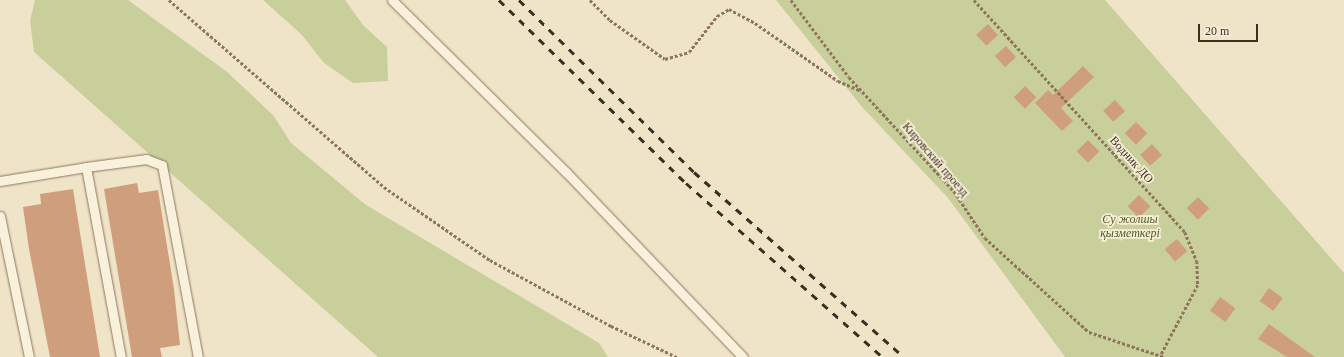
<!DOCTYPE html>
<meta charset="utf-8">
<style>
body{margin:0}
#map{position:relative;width:1344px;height:357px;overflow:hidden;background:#f0e4c8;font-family:"Times New Roman",serif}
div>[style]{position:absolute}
.green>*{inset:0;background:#c9cf9b}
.building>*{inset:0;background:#cf9f7d;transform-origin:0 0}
.path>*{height:2.5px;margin-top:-1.25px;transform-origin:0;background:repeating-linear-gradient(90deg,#8d765c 0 3px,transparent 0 5px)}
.roads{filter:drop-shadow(0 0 1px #8d765c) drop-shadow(0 0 1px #8d765c)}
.service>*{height:9px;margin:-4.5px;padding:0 4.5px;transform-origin:4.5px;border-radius:4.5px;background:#faf1dc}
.rail>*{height:3px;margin-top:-1.5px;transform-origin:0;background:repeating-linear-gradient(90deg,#3d2e20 0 7px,transparent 0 14px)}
span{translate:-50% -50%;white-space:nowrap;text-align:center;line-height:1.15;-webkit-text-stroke:3.5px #f7eed8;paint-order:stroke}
.street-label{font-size:12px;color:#3d2e20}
.park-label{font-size:12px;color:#4d5a26;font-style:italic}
.scale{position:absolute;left:1198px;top:24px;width:60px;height:18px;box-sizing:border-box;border:2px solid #3d2e20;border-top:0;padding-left:5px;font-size:12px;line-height:14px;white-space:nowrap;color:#3d2e20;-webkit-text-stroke:3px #f7eed8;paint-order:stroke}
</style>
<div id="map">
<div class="green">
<i style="clip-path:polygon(35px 0,128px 0,226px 71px,273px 115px,291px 143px,366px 205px,599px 343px,608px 357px,378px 357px,34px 52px,30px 21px)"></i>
<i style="clip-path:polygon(263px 0,345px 0,363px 25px,387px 47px,388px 81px,353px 83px,324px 63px,302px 35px)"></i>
<i style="clip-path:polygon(776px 0,1105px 0,1344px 273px,1344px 357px,1065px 357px,948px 198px,862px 107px)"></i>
</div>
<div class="building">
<i style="left:988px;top:24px;width:15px;height:16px;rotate:48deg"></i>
<i style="left:1006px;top:46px;width:15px;height:15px;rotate:48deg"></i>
<i style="clip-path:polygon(1083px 66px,1094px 77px,1061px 108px,1073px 121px,1062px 131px,1035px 103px,1048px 90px,1053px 95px)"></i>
<i style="left:1025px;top:86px;width:16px;height:16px;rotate:45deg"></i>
<i style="left:1115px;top:100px;width:15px;height:16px;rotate:48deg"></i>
<i style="left:1136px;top:122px;width:16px;height:16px;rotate:45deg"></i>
<i style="left:1088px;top:140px;width:16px;height:16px;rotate:45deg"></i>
<i style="left:1152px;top:144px;width:15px;height:16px;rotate:48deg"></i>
<i style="clip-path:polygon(137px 183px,139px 193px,158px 190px,174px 289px,180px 345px,160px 348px,162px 357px,132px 357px,104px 189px)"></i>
<i style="clip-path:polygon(73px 189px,100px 357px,50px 357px,29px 249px,23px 207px,41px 204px,40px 194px)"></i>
<i style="left:1139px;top:195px;width:16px;height:16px;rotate:45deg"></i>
<i style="left:1198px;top:197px;width:16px;height:16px;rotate:45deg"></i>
<i style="left:1177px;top:239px;width:16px;height:16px;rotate:50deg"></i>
<i style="left:1269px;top:288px;width:17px;height:16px;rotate:36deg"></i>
<i style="left:1220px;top:297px;width:19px;height:17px;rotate:36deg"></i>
<i style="clip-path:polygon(1269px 324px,1315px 357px,1287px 357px,1258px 339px)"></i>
</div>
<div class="path">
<i style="left:169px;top:0;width:285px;rotate:41deg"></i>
<i style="left:384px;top:187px;width:129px;rotate:34.6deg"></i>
<i style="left:490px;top:260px;width:138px;rotate:28.6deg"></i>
<i style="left:611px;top:326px;width:73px;rotate:25.2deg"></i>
<i style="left:590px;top:0;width:28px;rotate:45deg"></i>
<i style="left:610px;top:20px;width:67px;rotate:35.3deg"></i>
<i style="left:665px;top:59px;width:25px;rotate:-16deg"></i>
<i style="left:689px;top:52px;width:46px;rotate:-52.1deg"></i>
<i style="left:717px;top:16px;width:14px;rotate:-30deg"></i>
<i style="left:729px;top:9px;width:30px;rotate:28deg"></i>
<i style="left:755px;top:23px;width:101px;rotate:34.9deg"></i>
<i style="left:838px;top:81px;width:25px;rotate:23deg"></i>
<i style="left:791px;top:0;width:96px;rotate:53deg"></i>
<i style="left:849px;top:77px;width:155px;rotate:47.4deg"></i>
<i style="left:954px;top:191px;width:56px;rotate:56.6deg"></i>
<i style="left:985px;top:238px;width:140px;rotate:42.1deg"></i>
<i style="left:1089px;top:332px;width:79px;rotate:18.4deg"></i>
<i style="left:974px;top:0;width:314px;rotate:47.7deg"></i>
<i style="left:1185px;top:232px;width:31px;rotate:68deg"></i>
<i style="left:1197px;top:261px;width:24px;rotate:88deg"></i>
<i style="left:1198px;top:285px;width:79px;rotate:117.9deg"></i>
</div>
<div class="roads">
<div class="service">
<i style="left:392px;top:0;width:245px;rotate:44.7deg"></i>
<i style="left:566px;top:172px;width:256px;rotate:46.3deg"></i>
<i style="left:86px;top:167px;width:61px;rotate:-7.6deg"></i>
<i style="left:146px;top:159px;width:17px;rotate:21deg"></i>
<i style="left:162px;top:165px;width:195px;rotate:79.4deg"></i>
<i style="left:0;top:181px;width:87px;rotate:-9.2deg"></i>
<i style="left:86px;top:167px;width:193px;rotate:79.6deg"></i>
<i style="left:0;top:216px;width:144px;rotate:78.4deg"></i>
</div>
</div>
<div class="rail">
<i style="left:499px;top:0;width:262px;rotate:44.4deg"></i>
<i style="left:686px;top:183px;width:263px;rotate:41.5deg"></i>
<i style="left:519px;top:0;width:245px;rotate:44.5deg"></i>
<i style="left:694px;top:172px;width:280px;rotate:41.4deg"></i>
</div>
<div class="street-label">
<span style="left:935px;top:160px;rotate:49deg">Кировский проезд</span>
<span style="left:1131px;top:160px;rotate:48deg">Водник ДО</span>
</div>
<div class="park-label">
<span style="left:1130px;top:227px">Су жолшы<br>қызметкері</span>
</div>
<div class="scale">20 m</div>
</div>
